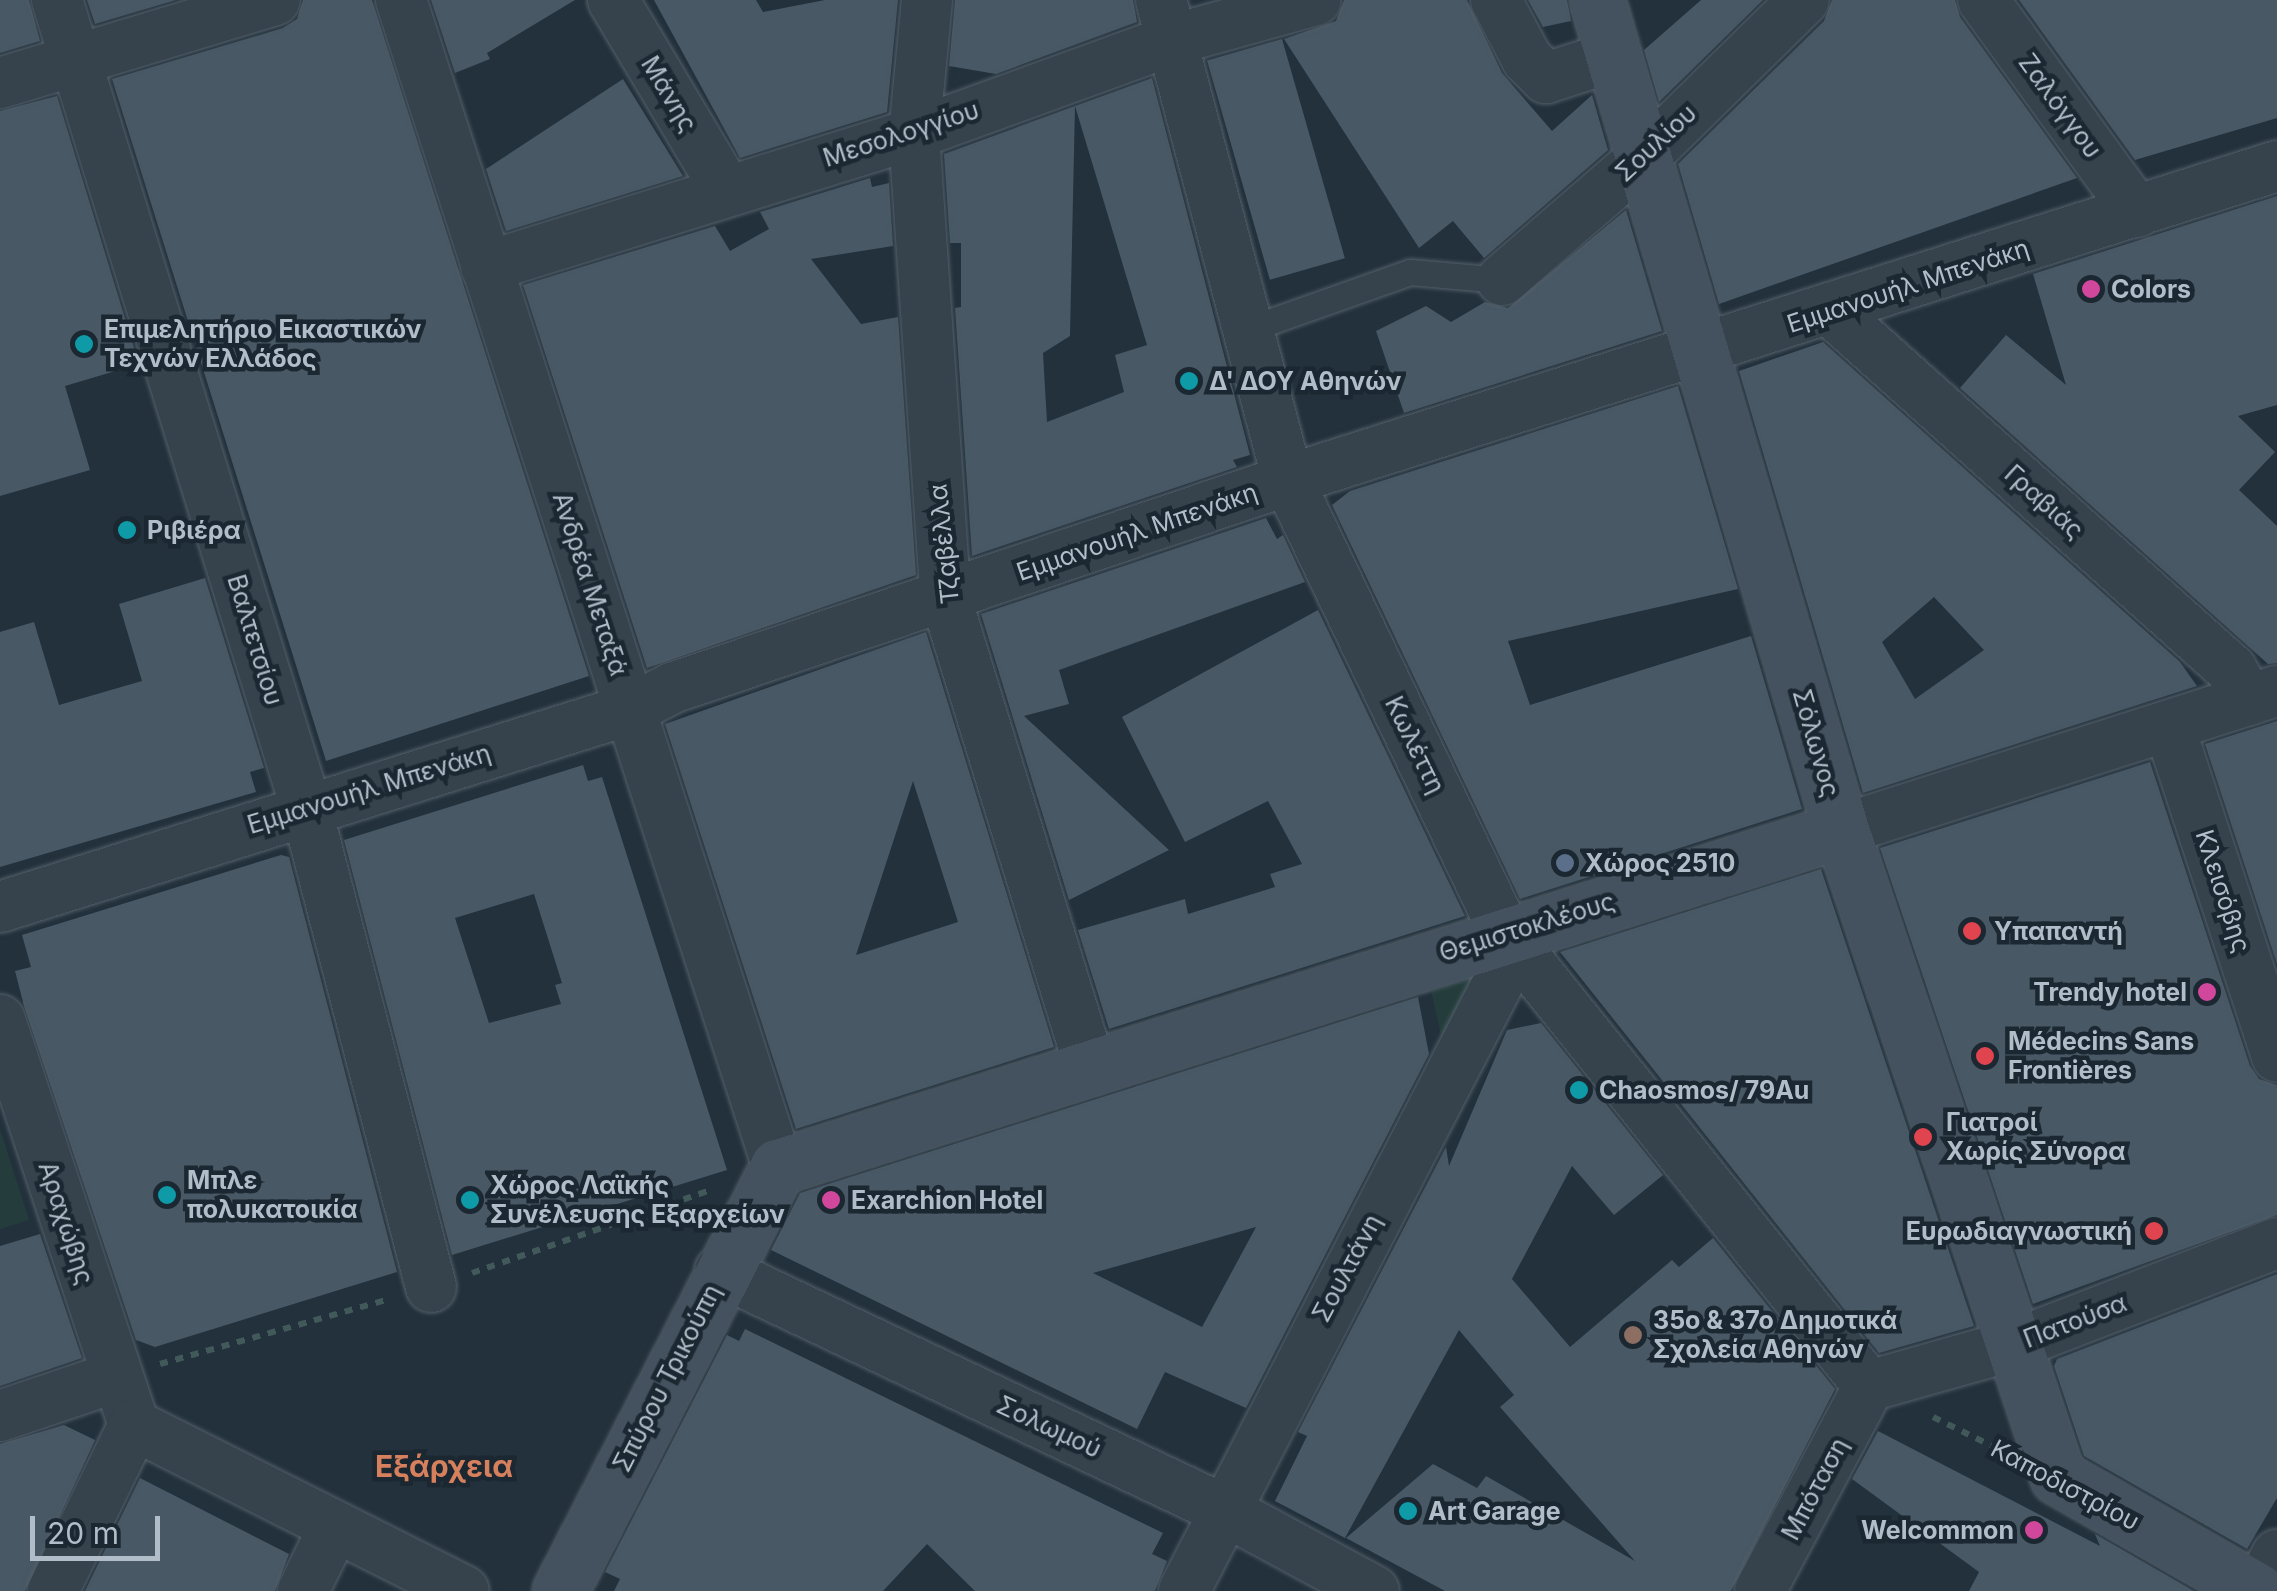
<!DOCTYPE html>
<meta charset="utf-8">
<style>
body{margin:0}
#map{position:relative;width:2277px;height:1591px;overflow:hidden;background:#22313c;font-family:Inter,sans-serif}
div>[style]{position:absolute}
.green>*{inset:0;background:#243d3c}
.building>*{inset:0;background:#485865;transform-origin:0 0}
.path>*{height:6px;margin-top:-3px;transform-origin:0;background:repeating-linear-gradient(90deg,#425959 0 8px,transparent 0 16px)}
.roads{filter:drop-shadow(0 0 2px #54606a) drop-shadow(0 0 2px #54606a)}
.lane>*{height:25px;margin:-12.5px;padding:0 12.5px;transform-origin:12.5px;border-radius:12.5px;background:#36424c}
.street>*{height:50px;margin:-25px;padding:0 25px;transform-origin:25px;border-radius:25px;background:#36424c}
.secondary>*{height:55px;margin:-27.5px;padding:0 27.5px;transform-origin:27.5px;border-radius:27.5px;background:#44525f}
.dots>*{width:28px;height:28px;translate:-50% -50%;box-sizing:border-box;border:5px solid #1b2731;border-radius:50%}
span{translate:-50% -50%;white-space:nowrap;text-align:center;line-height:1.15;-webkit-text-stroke:9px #1b2731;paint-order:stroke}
.street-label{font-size:25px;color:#b1bdc8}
.poi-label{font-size:25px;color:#b1bdc8;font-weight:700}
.left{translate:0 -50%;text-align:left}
.right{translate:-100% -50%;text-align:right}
.quarter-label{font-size:30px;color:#d7805d;font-weight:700}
.scale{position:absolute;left:30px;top:1516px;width:130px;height:45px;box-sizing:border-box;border:5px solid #b1bdc8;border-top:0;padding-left:12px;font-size:30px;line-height:35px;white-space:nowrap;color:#b1bdc8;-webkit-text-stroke:8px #1b2731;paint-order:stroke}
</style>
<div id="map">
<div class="green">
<i style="clip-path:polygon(1487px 973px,1446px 1057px,1431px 991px)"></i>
<i style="clip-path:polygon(0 1129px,29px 1220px,0 1229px)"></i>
</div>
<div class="building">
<i style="clip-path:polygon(0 0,29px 0,40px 41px,0 53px)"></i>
<i style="clip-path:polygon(87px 0,176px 0,95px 24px)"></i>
<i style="clip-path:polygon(303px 0,372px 0,589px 676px,326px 761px,112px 79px,283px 28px,297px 19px)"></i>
<i style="clip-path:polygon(431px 0,575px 0,487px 53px,490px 59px,455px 73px)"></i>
<i style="clip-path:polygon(654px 0,756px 0,763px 12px,825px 0,898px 0,887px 112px,740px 158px)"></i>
<i style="clip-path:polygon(955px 0,1133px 0,1137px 22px,996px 74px,949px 66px)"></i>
<i style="clip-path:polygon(1344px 0,1467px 0,1502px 73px,1552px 131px,1592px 95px,1608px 150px,1484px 258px,1453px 221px,1419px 248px,1284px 39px,1336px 21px)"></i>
<i style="clip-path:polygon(1528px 0,1567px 0,1571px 21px,1543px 27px)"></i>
<i style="clip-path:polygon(1701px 0,1763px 0,1659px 102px,1644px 50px)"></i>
<i style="clip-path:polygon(1832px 0,1955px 0,1960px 17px,2077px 178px,1719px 304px,1678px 164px,1824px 21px)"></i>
<i style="clip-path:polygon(2019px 0,2277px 0,2277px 118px,2135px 160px)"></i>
<i style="left:1282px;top:39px;width:228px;height:78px;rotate:74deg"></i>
<i style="clip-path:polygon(1152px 78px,1250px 455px,1233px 460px,1237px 467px,972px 556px,955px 308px,961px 307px,961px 243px,950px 243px,944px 154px,1075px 106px,1070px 336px,1043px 353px,1047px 422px,1124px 392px,1115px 355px,1147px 345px,1075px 106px)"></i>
<i style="clip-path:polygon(623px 79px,683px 176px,506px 231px,486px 169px)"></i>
<i style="clip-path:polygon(57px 96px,139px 364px,65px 386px,90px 470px,0 496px,0 111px)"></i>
<i style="clip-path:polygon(870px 178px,872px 187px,889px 183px,893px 246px,811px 259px,861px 324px,898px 317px,916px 575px,647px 668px,523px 285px,715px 226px,730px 251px,769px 229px,760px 212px)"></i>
<i style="clip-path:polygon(2277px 196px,2277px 405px,2238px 416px,2275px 452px,2239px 490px,2277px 526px,2277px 663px,2268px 664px,1960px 388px,2006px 335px,2066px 385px,2033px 274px)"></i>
<i style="clip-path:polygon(1626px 210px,1662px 331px,1404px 413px,1376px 331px,1426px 306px,1451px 322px,1485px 302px,1508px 308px)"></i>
<i style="clip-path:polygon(evenodd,1823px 342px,2180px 662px,2197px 686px,1863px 793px,1739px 371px,1823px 342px,1934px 597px,1984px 650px,1915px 699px,1882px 642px,1934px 597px)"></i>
<i style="clip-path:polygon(1678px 386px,1738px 589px,1508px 641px,1530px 705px,1751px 636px,1802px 809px,1520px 899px,1332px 505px,1350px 491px)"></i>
<i style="clip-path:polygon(1266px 518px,1277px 539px,1283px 535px,1305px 582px,1059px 670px,1069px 704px,1024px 716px,1169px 850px,1069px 900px,981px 614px)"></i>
<i style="clip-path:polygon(205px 578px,264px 768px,250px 772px,256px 792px,0 867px,0 632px,34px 622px,59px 705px,142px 681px,119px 604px)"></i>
<i style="clip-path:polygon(1318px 610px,1465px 916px,1109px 1029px,1078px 930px,1185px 899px,1188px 914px,1275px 887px,1270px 874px,1302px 864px,1268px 801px,1185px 842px,1122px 717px)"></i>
<i style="clip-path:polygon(evenodd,926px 632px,1054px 1047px,796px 1129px,665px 724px,926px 632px,913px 781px,958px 922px,856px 955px,913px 781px)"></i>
<i style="clip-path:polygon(2277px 721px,2277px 964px,2205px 744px)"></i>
<i style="clip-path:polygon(2150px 762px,2250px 1066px,2259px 1079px,2277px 1085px,2277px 1215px,2033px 1304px,1880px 848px)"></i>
<i style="clip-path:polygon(evenodd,583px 765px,588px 781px,602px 777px,727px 1170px,452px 1255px,344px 840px,583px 765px,534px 894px,562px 983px,555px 985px,561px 1004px,489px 1023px,455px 918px,534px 894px)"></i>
<i style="clip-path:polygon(281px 855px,289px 857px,397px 1272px,155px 1347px,136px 1340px,24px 1006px,15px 971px,31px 967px,22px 935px)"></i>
<i style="clip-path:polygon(1821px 869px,1974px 1326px,1879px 1353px,1560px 952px)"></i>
<i style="clip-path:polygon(evenodd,1418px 997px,1429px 1054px,1246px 1408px,1165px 1372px,1137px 1429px,771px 1250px,800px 1193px,1418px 997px,1256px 1227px,1202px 1327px,1093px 1273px,1256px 1227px)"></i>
<i style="clip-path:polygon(1541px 1023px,1663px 1175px,1614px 1215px,1572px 1166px,1512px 1279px,1570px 1347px,1672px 1260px,1679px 1267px,1713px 1238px,1835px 1389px,1731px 1591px,1445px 1591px,1346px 1538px,1433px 1464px,1477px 1488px,1486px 1476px,1635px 1561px,1500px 1407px,1514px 1395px,1459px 1330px,1345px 1538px,1275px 1501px,1307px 1436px,1298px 1432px,1446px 1147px,1449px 1166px,1507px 1030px)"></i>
<i style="clip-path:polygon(40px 1234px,82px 1358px,0 1386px,0 1246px)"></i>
<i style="clip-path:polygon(2277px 1274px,2277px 1498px,2247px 1549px,2084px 1456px,2054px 1366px,2057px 1359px)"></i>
<i style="clip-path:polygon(745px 1329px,1163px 1533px,1152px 1554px,1167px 1561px,1155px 1591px,975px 1591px,927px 1544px,883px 1591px,614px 1591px,620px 1579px,605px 1572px,727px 1335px,739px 1341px)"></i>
<i style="clip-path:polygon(64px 1425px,95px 1440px,25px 1591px,0 1591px,0 1444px)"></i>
<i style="clip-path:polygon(1878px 1431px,2100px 1546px,2095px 1534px,2194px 1591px,1969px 1591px,1979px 1572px,1852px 1479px)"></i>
<i style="clip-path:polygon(140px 1478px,289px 1554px,275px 1591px,85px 1591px)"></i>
</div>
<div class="path">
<i style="left:472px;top:1273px;width:253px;rotate:-19.2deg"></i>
<i style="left:160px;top:1364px;width:238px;rotate:-15.8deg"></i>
<i style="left:1933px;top:1417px;width:72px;rotate:26.2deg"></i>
</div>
<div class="roads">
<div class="lane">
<i style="left:1249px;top:329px;width:171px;rotate:-19.5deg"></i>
<i style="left:1410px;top:272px;width:92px;rotate:5deg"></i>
</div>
<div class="street">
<i style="left:57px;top:0;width:845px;rotate:72.85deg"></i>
<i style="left:306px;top:807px;width:496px;rotate:75.4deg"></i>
<i style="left:401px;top:0;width:1226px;rotate:72.1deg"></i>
<i style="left:613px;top:0;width:219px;rotate:59.2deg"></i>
<i style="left:927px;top:0;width:135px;rotate:95.5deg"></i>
<i style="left:914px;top:134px;width:466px;rotate:86.1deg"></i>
<i style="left:946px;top:599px;width:492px;rotate:72.9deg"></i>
<i style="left:1161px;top:0;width:497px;rotate:75.2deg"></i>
<i style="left:1288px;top:480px;width:502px;rotate:64.4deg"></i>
<i style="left:1505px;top:933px;width:581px;rotate:51.22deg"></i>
<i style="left:1496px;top:0;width:67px;rotate:62.3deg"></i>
<i style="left:1527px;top:59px;width:27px;rotate:45deg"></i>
<i style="left:1546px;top:78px;width:71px;rotate:-17.9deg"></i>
<i style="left:1983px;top:0;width:262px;rotate:54deg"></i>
<i style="left:0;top:83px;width:287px;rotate:-16.8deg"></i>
<i style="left:486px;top:267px;width:448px;rotate:-17.3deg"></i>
<i style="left:914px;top:134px;width:275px;rotate:-20deg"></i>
<i style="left:1172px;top:40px;width:149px;rotate:-15.5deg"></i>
<i style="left:1502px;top:280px;width:188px;rotate:-40.9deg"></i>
<i style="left:1644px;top:157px;width:224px;rotate:-44.5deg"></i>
<i style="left:1831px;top:311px;width:537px;rotate:41.83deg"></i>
<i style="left:2231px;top:669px;width:36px;rotate:60deg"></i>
<i style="left:2169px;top:726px;width:348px;rotate:71.9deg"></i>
<i style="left:1841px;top:830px;width:458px;rotate:-17.7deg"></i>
<i style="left:0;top:907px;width:661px;rotate:-17.42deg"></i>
<i style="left:631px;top:709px;width:46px;rotate:-27.1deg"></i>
<i style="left:672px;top:688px;width:650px;rotate:-18.66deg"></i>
<i style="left:1288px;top:480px;width:1038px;rotate:-17.61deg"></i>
<i style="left:0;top:1020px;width:427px;rotate:71.7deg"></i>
<i style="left:720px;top:1271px;width:560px;rotate:25.38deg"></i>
<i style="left:1226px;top:1511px;width:168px;rotate:28.4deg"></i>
<i style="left:1869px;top:1386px;width:147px;rotate:-15.8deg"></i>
<i style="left:2010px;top:1346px;width:286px;rotate:-21.1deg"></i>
<i style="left:0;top:1416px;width:121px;rotate:-18.7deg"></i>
<i style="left:134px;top:1425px;width:369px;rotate:26.7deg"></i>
<i style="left:53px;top:1591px;width:185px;rotate:-64deg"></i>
<i style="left:303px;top:1591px;width:72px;rotate:-63.8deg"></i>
<i style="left:1184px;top:1591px;width:724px;rotate:-62.69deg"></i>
<i style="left:1760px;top:1591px;width:232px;rotate:-62deg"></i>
<i style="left:2258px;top:1591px;width:41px;rotate:-62.2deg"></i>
</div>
<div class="secondary">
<i style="left:1597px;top:0;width:865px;rotate:73.62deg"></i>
<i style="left:1841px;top:830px;width:682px;rotate:71.46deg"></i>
<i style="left:2058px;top:1477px;width:229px;rotate:29.8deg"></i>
<i style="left:560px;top:1591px;width:477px;rotate:-62.8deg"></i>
<i style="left:778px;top:1167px;width:1115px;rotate:-17.59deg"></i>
</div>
</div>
<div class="dots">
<i style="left:2091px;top:289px;background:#d1479c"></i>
<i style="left:84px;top:344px;background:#0f9aa8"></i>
<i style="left:1189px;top:381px;background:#0f9aa8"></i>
<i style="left:127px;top:530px;background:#0f9aa8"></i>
<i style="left:1565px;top:863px;background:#5c6f8a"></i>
<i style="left:1972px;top:931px;background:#e0444e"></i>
<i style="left:2207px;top:992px;background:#d1479c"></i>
<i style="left:1985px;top:1056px;background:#e0444e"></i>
<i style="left:1579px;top:1090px;background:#0f9aa8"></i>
<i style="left:1923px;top:1137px;background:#e0444e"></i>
<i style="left:167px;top:1195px;background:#0f9aa8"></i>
<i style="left:470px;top:1200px;background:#0f9aa8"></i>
<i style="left:831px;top:1200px;background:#d1479c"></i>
<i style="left:2154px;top:1231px;background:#e0444e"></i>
<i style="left:1633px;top:1335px;background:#8d6e63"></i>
<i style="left:1408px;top:1511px;background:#0f9aa8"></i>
<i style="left:2034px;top:1530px;background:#d1479c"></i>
</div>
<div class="street-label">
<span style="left:669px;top:94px;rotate:59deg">Μάνης</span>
<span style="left:2060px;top:106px;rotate:54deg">Ζαλόγγου</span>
<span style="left:901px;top:134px;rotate:-18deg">Μεσολογγίου</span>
<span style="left:1656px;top:143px;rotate:-43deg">Σουλίου</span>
<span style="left:1908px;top:286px;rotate:-18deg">Εμμανουήλ Μπενάκη</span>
<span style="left:2044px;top:502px;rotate:42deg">Γραβιάς</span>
<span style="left:1137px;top:532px;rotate:-19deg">Εμμανουήλ Μπενάκη</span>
<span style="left:944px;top:544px;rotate:-96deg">Τζαβέλλα</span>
<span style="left:590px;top:584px;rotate:72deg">Ανδρέα Μεταξά</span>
<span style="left:255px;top:640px;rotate:73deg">Βαλτετσίου</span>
<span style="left:1816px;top:743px;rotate:74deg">Σόλωνος</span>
<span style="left:1415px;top:745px;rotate:64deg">Κωλέττη</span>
<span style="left:369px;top:789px;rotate:-17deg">Εμμανουήλ Μπενάκη</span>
<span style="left:2223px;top:891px;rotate:72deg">Κλεισόβης</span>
<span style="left:1527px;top:927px;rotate:-17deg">Θεμιστοκλέους</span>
<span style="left:66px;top:1223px;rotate:72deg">Αραχώβης</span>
<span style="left:1347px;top:1268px;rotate:-62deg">Σουλτάνη</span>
<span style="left:2075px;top:1321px;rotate:-21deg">Πατούσα</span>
<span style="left:667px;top:1378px;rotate:-63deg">Σπύρου Τρικούπη</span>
<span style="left:1049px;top:1427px;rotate:25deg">Σολωμού</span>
<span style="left:2065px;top:1485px;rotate:28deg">Καποδιστρίου</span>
<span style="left:1815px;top:1489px;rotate:-62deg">Μπόταση</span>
</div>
<div class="poi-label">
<span class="left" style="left:2111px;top:289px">Colors</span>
<span class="left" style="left:104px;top:344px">Επιμελητήριο Εικαστικών<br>Τεχνών Ελλάδος</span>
<span class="left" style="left:1209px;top:381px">Δ' ΔΟΥ Αθηνών</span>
<span class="left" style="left:147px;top:530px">Ριβιέρα</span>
<span class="left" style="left:1585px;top:863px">Χώρος 2510</span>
<span class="left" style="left:1994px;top:931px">Υπαπαντή</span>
<span class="right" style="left:2187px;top:992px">Trendy hotel</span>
<span class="left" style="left:2008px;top:1056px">Médecins Sans<br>Frontières</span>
<span class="left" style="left:1599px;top:1090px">Chaosmos/ 79Au</span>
<span class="left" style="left:1946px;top:1137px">Γιατροί<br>Χωρίς Σύνορα</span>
<span class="left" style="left:187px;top:1195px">Μπλε<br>πολυκατοικία</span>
<span class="left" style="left:490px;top:1200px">Χώρος Λαϊκής<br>Συνέλευσης Εξαρχείων</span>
<span class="left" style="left:851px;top:1200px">Exarchion Hotel</span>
<span class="right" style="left:2132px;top:1231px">Ευρωδιαγνωστική</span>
<span class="left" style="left:1653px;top:1335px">35ο &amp; 37ο Δημοτικά<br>Σχολεία Αθηνών</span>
<span class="left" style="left:1428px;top:1511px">Art Garage</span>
<span class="right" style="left:2014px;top:1530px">Welcommon</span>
</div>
<div class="quarter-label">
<span style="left:444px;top:1466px">Εξάρχεια</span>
</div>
<div class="scale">20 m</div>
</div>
